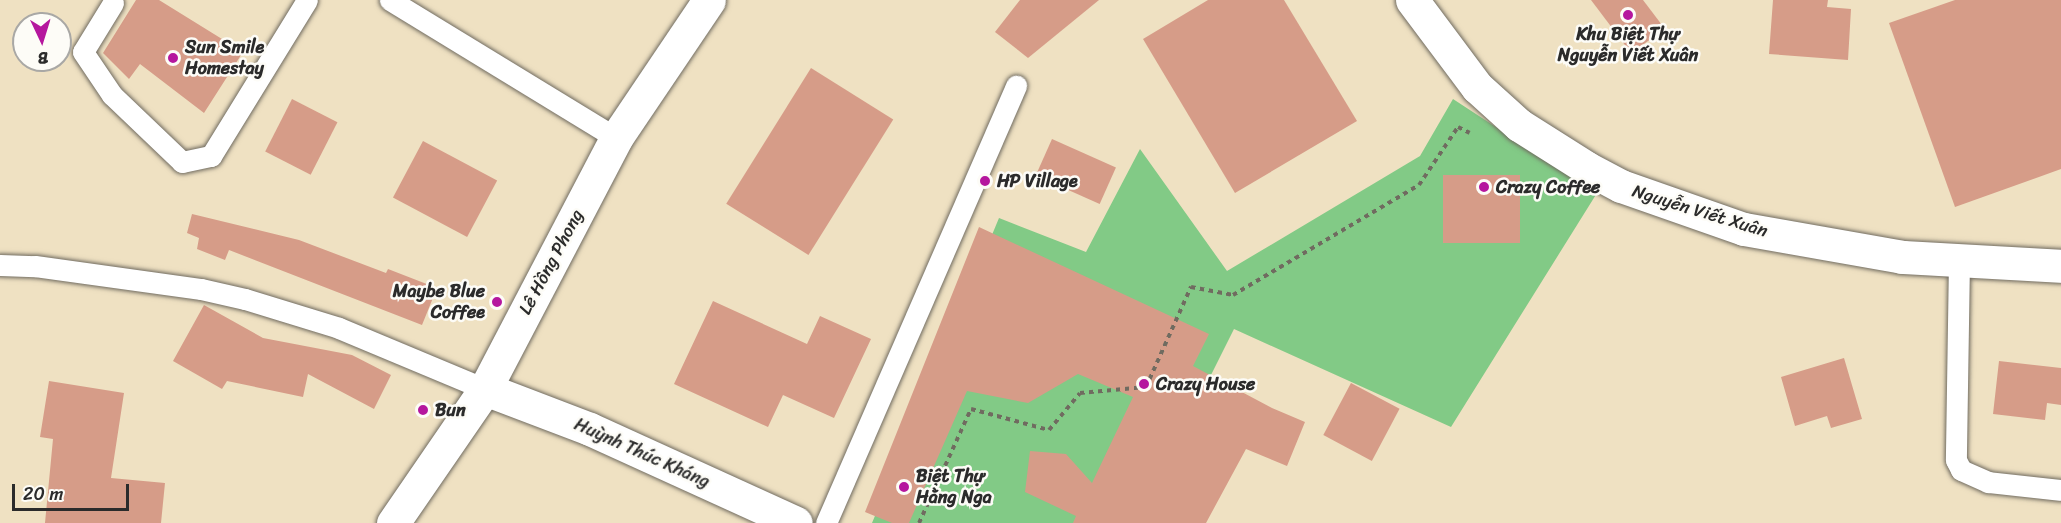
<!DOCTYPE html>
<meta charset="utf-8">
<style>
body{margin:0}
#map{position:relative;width:2061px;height:523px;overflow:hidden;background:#efe1c2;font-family:Sriracha,sans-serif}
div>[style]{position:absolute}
.green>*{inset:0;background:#82ca86}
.building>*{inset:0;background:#d69c88;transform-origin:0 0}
.path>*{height:4px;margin-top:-2px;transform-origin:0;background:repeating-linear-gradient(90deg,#706b60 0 4.5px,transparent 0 9px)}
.roads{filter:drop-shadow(0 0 2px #706b60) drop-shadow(0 0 2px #706b60)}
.service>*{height:21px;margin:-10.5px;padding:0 10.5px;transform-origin:10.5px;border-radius:10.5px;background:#fff}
.minor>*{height:33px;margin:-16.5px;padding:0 16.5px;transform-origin:16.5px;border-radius:16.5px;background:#fff}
.tertiary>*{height:33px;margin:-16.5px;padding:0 16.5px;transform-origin:16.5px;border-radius:16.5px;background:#fff}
.dots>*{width:16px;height:16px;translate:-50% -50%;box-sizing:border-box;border:3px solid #fdfcf7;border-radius:50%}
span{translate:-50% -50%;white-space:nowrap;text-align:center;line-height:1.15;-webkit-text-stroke:5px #fdfcf7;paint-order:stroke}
.poi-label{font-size:18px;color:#2b2b2b;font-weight:700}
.left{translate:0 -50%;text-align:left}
.right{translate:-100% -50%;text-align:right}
.street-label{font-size:18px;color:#2b2b2b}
.north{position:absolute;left:12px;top:12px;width:60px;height:60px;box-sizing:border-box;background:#fdfcf7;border:2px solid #a9a8a5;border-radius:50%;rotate:176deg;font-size:16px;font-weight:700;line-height:24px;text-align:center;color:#2b2b2b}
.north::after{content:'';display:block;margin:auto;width:21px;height:27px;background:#b5179e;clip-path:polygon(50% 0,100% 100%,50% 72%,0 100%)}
.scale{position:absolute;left:12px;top:484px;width:117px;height:27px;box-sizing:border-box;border:3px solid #2b2b2b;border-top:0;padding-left:8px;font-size:18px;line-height:21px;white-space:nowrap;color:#2b2b2b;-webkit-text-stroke:4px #fdfcf7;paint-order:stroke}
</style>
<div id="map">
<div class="green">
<i style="clip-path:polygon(1453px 99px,1597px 193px,1451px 427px,1234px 329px,1137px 523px,872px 523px,999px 218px,1086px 252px,1140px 149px,1227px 271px,1420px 156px)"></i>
</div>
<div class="building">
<i style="clip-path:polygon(136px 0,159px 0,243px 52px,204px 113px,140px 64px,129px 79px,103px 53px)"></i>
<i style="clip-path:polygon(1020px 0,1099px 0,1028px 58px,995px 32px)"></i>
<i style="clip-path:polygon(1208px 0,1284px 0,1357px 121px,1235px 193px,1143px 39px)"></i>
<i style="clip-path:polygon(1591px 0,1643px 0,1665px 29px,1631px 53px)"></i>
<i style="clip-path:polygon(1773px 0,1828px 0,1827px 7px,1851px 9px,1848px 60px,1769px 54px)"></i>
<i style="clip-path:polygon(1955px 0,2061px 0,2061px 169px,1955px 207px,1889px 23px)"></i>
<i style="left:811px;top:68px;width:97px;height:160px;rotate:32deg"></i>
<i style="left:292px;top:99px;width:51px;height:59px;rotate:27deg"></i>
<i style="left:1052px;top:139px;width:70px;height:40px;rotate:24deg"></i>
<i style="left:423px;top:141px;width:84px;height:64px;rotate:28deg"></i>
<i style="left:1443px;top:175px;width:77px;height:68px"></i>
<i style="clip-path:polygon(192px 214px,299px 240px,386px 273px,388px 269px,437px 288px,422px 325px,229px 250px,225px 260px,197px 249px,199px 238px,187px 233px)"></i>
<i style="clip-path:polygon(979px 227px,1209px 334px,1193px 366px,1272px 408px,1305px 422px,1287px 466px,1246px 449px,1206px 523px,1073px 523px,1076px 516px,1025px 492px,1030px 451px,1066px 454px,1092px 483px,1133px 397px,1078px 374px,1028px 403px,967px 391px,909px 523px,892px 523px,865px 512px)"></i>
<i style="clip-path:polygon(713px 301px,807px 344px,820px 316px,871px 339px,834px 418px,783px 395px,768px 427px,674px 384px)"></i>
<i style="clip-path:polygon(204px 305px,263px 338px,352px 355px,391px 375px,374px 409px,308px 374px,303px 397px,227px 381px,222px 389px,173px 361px)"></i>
<i style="clip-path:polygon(1844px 358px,1862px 419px,1831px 428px,1827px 416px,1795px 426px,1781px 377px)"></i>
<i style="clip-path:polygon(1999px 361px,2061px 368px,2061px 405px,2047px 403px,2045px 420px,1993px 414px)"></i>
<i style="clip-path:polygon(49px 381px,124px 393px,111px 478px,165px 483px,161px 523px,45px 523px,53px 439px,40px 437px)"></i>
<i style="left:1351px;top:383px;width:55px;height:59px;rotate:28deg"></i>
</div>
<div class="path">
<i style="left:919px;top:523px;width:125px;rotate:-65.5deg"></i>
<i style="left:971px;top:409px;width:81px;rotate:15.1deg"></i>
<i style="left:1049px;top:430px;width:48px;rotate:-50deg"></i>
<i style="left:1080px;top:393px;width:66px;rotate:-5.2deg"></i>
<i style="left:1146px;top:387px;width:110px;rotate:-65.8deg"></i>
<i style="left:1191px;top:287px;width:43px;rotate:10.8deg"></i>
<i style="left:1233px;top:295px;width:216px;rotate:-30.6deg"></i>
<i style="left:1419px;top:185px;width:70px;rotate:-56.1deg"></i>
<i style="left:1458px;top:127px;width:13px;rotate:27deg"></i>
</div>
<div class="roads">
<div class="service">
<i style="left:390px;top:0;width:265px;rotate:31.4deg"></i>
<i style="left:113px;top:3px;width:57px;rotate:121.5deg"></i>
<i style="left:83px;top:52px;width:52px;rotate:56deg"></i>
<i style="left:112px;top:95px;width:97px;rotate:43.7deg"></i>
<i style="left:182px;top:162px;width:30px;rotate:-12deg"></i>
<i style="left:211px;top:156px;width:183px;rotate:-58.4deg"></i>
<i style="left:1959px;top:260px;width:200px;rotate:90.9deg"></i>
<i style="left:1956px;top:460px;width:11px;rotate:63deg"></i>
<i style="left:1961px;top:470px;width:30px;rotate:24deg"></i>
<i style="left:1988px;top:482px;width:73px;rotate:6.3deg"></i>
<i style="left:0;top:265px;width:35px;rotate:2deg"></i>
<i style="left:35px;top:266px;width:168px;rotate:7.9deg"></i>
<i style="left:201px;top:289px;width:45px;rotate:12.8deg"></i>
<i style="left:245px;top:299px;width:98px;rotate:17.1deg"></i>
<i style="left:339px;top:328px;width:158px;rotate:22.7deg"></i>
<i style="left:826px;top:523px;width:477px;rotate:-66.5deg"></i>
</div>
<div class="minor">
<i style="left:1412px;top:0;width:109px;rotate:53.2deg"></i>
<i style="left:1477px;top:87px;width:57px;rotate:42.1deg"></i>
<i style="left:1519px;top:125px;width:80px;rotate:32.3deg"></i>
<i style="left:1587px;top:168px;width:38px;rotate:28deg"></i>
<i style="left:1621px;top:186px;width:130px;rotate:19.3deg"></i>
<i style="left:1744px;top:229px;width:160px;rotate:10deg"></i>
<i style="left:1902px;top:257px;width:159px;rotate:3.2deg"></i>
<i style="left:485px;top:389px;width:112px;rotate:20.9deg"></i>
<i style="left:590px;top:429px;width:226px;rotate:24.5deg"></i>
</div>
<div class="tertiary">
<i style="left:393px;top:523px;width:163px;rotate:-55.5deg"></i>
<i style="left:485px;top:389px;width:283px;rotate:-62.4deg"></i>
<i style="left:616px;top:138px;width:166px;rotate:-56deg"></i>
</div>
</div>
<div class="dots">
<i style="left:1628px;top:15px;background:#b5179e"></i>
<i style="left:173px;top:58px;background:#b5179e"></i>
<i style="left:985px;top:181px;background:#b5179e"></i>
<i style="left:1484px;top:187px;background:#b5179e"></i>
<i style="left:497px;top:302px;background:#b5179e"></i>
<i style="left:1144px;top:384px;background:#b5179e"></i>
<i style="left:423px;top:410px;background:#b5179e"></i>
<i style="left:904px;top:487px;background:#b5179e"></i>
</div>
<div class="poi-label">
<span style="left:1628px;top:45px">Khu Biệt Thự<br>Nguyễn Viết Xuân</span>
<span class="left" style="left:185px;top:58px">Sun Smile<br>Homestay</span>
<span class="left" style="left:997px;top:181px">HP Village</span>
<span class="left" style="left:1496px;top:187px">Crazy Coffee</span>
<span class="right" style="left:485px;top:302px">Maybe Blue<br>Coffee</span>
<span class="left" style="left:1156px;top:384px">Crazy House</span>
<span class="left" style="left:435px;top:410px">Bun</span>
<span class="left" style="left:916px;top:487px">Biệt Thự<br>Hằng Nga</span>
</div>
<div class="street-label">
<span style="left:1700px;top:211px;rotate:17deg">Nguyễn Viết Xuân</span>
<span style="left:551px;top:262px;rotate:-62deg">Lê Hồng Phong</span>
<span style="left:642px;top:453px;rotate:24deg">Huỳnh Thúc Kháng</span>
</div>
<div class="north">B</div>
<div class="scale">20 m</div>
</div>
